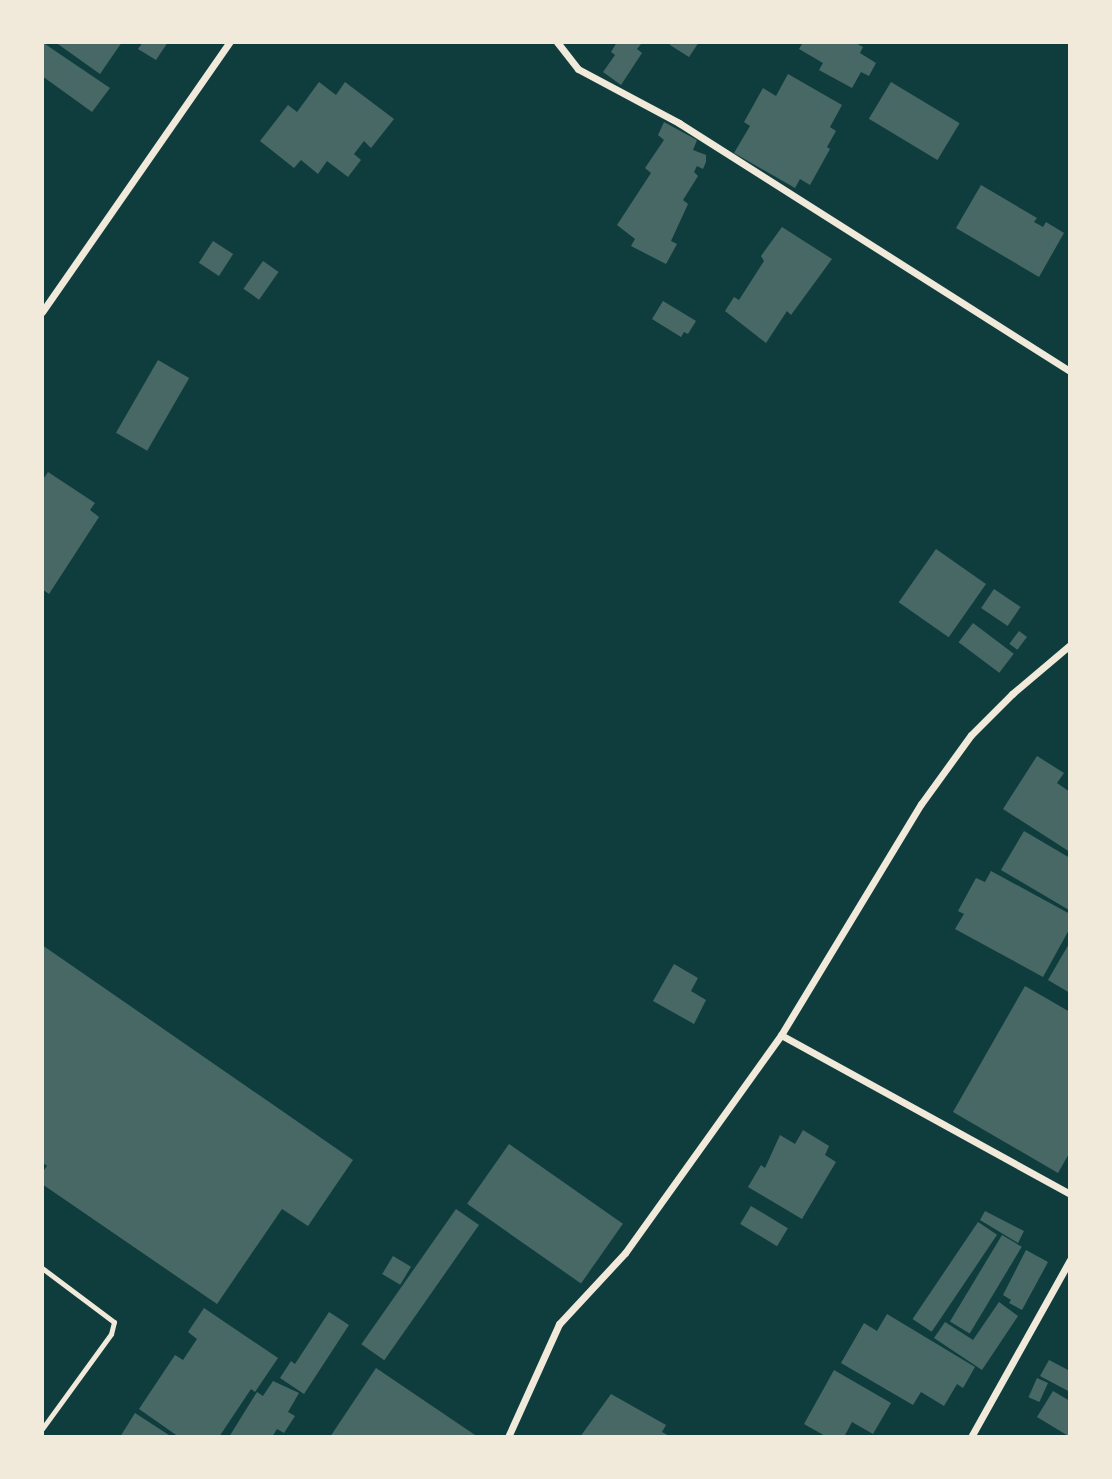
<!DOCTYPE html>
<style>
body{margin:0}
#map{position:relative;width:1112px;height:1479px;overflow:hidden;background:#0f3d3e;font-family:"Crimson Pro",serif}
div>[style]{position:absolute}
.building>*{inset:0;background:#486865;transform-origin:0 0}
.service>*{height:5px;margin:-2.5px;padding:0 2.5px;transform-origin:2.5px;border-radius:2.5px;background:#f1e9da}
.minor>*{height:7px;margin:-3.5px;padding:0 3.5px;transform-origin:3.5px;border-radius:3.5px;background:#f1e9da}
span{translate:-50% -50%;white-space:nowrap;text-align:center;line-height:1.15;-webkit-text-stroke:5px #f1e9da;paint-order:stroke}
.frame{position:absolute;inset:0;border:44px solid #f1e9da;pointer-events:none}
</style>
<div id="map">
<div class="building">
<i style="clip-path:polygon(42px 42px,110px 88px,92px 112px,42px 76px)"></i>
<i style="clip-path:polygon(55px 42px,122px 42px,100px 74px)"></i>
<i style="clip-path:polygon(143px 42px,168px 42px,156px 60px,138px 49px)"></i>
<i style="clip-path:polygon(617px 42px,638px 42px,641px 44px,637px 49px,642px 53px,621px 85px,603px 72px,615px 55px,611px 52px)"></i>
<i style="clip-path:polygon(671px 42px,699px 42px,689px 57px,670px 45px)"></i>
<i style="clip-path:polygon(803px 42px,854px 42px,863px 47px,860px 53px,876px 63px,869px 76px,861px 72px,852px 88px,819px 70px,823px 63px,799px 49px)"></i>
<i style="clip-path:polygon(788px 74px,842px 105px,830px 127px,836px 131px,827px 147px,830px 149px,810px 185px,800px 179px,795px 188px,734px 153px,750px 126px,744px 122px,763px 88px,776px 96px)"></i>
<i style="clip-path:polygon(319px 82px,336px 95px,345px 82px,394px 119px,371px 148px,364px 141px,354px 154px,361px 160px,348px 177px,327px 161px,318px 174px,301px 160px,294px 168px,260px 141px,288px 105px,297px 112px)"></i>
<i style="left:891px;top:82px;width:80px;height:43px;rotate:31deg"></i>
<i style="clip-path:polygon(664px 122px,697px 140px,693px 150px,706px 155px,706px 162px,703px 169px,697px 166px,694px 172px,698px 176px,683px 200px,688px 204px,671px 241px,677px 244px,666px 264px,631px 246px,635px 239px,617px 225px,651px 173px,645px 168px,664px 140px,658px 135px)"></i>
<i style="clip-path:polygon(981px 185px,1037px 218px,1034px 222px,1043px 227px,1046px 222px,1064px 233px,1039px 277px,956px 228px)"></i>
<i style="clip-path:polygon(782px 227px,832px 259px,791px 315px,787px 311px,766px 343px,725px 311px,734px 297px,739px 300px,764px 261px,761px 256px)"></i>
<i style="left:213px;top:241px;width:24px;height:26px;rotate:33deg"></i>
<i style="left:263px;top:261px;width:19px;height:34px;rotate:35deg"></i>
<i style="clip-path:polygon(663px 301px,696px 321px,688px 334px,684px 332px,681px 337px,652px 319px)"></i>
<i style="left:158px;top:360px;width:36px;height:84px;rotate:30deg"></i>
<i style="clip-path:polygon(48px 472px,95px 503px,90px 510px,99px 517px,49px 594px,42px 589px,42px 481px)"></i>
<i style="left:936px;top:549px;width:61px;height:65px;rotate:35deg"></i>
<i style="left:994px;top:589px;width:32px;height:23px;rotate:34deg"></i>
<i style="left:973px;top:623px;width:51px;height:24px;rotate:37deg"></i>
<i style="left:1019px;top:631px;width:10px;height:16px;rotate:37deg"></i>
<i style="clip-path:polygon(1037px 756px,1064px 773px,1057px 783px,1070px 792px,1070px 852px,1003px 809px)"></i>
<i style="clip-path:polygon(1024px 831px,1070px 858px,1069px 910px,1001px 870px)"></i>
<i style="clip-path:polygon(991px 871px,1070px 914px,1070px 928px,1043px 977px,955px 929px,964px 914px,958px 911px,976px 878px,985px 882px)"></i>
<i style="clip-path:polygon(1070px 942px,1070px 993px,1048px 980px)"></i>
<i style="clip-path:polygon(42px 945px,353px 1160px,308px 1226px,282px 1209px,217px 1304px,42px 1184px,42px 1173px,47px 1166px,42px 1162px)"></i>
<i style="clip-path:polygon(674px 964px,698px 978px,691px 991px,706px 1000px,694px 1024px,653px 1001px)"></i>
<i style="clip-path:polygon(1025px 986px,1070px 1012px,1070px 1152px,1058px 1173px,953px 1112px)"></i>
<i style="clip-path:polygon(803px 1130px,829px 1146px,825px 1155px,836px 1162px,802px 1219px,748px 1187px,761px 1165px,765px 1168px,780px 1135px,795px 1144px)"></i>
<i style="left:509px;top:1144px;width:139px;height:73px;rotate:35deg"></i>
<i style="left:751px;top:1206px;width:43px;height:21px;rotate:31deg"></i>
<i style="left:456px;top:1209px;width:28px;height:165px;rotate:35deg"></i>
<i style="clip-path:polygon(985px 1211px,1024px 1231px,1018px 1243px,980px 1220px)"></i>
<i style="left:978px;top:1222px;width:23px;height:117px;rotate:34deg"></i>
<i style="left:1002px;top:1235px;width:23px;height:101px;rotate:31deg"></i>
<i style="clip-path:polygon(1026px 1250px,1048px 1262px,1022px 1310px,1009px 1303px,1011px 1300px,1003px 1295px)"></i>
<i style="left:393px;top:1256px;width:21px;height:21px;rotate:31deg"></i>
<i style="clip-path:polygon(999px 1302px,1018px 1316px,982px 1370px,934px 1338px,945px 1322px,973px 1340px)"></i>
<i style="clip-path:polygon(204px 1308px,278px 1358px,255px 1392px,251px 1389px,219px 1437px,179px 1437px,139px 1409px,175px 1355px,183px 1360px,197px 1339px,188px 1332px)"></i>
<i style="clip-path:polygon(329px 1312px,349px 1325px,304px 1394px,280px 1378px,291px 1361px,295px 1364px)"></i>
<i style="clip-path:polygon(887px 1314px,975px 1367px,963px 1388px,957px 1384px,944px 1406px,921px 1392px,913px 1405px,841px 1363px,864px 1323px,877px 1331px)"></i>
<i style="clip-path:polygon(1049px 1360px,1070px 1371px,1070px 1392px,1040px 1376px)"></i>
<i style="clip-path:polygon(376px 1368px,478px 1437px,330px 1437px)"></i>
<i style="clip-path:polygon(834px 1370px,891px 1403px,873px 1434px,852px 1422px,844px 1437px,827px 1437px,804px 1424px)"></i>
<i style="left:1037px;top:1378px;width:12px;height:21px;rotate:24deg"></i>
<i style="clip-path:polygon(273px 1381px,299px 1393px,288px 1412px,295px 1416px,284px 1433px,277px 1429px,272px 1437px,229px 1437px,257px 1392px,263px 1396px)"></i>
<i style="clip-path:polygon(1053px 1391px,1070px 1401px,1070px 1437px,1037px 1417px)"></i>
<i style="clip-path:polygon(611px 1394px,666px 1425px,662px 1432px,671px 1437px,580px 1437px)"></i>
<i style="clip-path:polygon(135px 1413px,172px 1437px,120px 1437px)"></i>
</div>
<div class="service">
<i style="left:42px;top:1268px;width:90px;rotate:36.9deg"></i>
<i style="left:114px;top:1322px;width:12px;rotate:104deg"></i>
<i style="left:111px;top:1334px;width:117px;rotate:126deg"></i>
</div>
<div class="minor">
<i style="left:557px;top:42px;width:34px;rotate:52deg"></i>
<i style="left:578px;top:69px;width:115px;rotate:28.1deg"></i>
<i style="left:679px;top:123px;width:463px;rotate:32.4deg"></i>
<i style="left:42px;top:312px;width:329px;rotate:-55.2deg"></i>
<i style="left:781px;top:1035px;width:330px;rotate:28.8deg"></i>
<i style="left:508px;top:1437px;width:124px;rotate:-65.7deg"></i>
<i style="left:559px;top:1324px;width:97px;rotate:-47.1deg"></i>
<i style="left:625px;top:1253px;width:268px;rotate:-54.4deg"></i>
<i style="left:781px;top:1035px;width:270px;rotate:-58.8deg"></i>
<i style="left:921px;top:804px;width:85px;rotate:-54.1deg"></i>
<i style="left:971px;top:735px;width:58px;rotate:-45deg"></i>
<i style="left:1012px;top:694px;width:76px;rotate:-40.2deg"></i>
<i style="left:971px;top:1437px;width:203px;rotate:-60.8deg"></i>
</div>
<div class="frame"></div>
</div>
